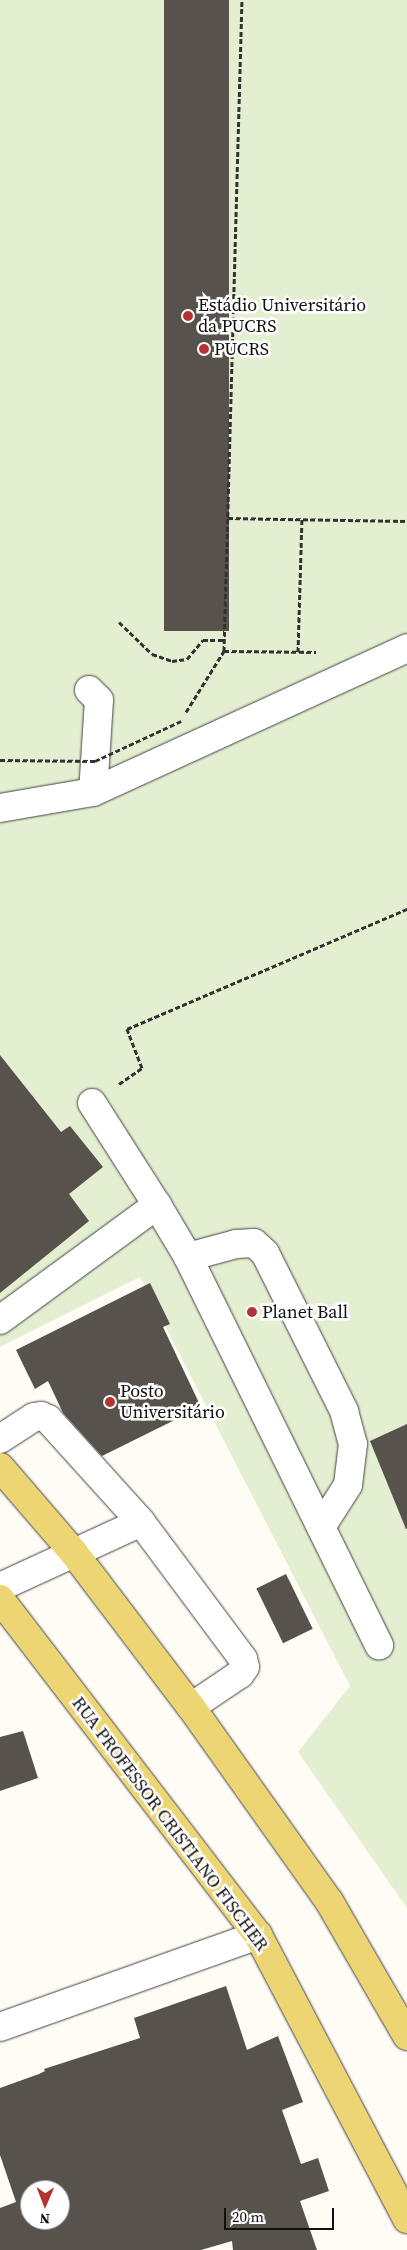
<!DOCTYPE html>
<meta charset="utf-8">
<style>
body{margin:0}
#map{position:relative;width:407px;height:2250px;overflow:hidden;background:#fefcf4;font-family:"Source Serif 4",serif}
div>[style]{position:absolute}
.pitch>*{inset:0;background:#e3efd0}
.building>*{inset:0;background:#58524d;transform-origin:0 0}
.path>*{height:3px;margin-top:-1.5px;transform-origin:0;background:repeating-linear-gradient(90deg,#323232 0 5px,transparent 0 7.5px)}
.roads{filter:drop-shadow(0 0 1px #434343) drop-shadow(0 0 1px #434343)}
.minor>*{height:28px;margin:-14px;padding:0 14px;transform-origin:14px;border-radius:14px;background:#fff}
.major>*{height:28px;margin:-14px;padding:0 14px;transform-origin:14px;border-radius:14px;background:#edd574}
.path-bridge>*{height:3px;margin-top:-1.5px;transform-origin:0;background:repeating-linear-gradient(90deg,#323232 0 5px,transparent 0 7.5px)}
.dots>*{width:14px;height:14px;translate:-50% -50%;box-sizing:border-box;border:2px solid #fff;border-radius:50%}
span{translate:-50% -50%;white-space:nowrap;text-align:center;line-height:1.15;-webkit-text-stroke:5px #fff;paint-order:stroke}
.poi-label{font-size:18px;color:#101010}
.left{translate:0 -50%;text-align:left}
.street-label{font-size:18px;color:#101010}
.north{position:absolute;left:20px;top:2180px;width:50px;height:50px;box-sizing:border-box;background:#fff;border:1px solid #9f9f9f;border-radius:50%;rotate:181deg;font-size:14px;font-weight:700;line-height:20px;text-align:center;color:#101010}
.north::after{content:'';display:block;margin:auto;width:18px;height:22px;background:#b53233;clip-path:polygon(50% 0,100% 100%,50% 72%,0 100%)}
.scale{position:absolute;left:224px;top:2208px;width:110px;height:22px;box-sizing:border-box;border:2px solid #101010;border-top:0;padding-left:6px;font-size:15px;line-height:18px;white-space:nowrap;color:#101010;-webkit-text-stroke:4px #fff;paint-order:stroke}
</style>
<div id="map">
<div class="pitch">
<i style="clip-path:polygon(0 0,407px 0,407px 1908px,298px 1752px,350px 1686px,140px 1277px,0 1347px)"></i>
</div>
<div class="building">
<i style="left:164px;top:0;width:65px;height:631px"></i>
<i style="clip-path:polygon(0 1055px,61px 1132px,70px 1126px,103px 1167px,69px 1194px,89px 1221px,0 1293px)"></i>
<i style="clip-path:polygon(150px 1283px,170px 1324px,163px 1327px,201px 1407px,102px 1456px,63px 1413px,48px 1381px,35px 1389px,16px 1350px)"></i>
<i style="clip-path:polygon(407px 1424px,407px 1529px,406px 1529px,370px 1441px)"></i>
<i style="left:286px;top:1574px;width:61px;height:33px;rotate:64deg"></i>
<i style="clip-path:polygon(23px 1731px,38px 1778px,0 1791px,0 1737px)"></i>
<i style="clip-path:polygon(evenodd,226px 1986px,247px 2050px,278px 2036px,303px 2102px,282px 2110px,301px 2164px,318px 2158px,329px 2191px,300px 2201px,317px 2250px,233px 2250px,232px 2241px,201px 2250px,0 2250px,0 2208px,16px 2202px,0 2155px,0 2088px,39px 2074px,45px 2071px,44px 2069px,140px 2038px,134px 2018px,226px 1986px,30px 2190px,60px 2190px,60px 2220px,30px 2220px,30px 2190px)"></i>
</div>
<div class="path">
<i style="left:228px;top:518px;width:179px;rotate:1deg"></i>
<i style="left:119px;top:622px;width:46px;rotate:44.1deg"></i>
<i style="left:152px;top:654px;width:21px;rotate:19deg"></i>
<i style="left:172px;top:661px;width:15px;rotate:-8deg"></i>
<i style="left:187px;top:659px;width:25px;rotate:-50deg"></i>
<i style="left:203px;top:640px;width:22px"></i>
<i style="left:224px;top:651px;width:92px;rotate:0.6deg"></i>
<i style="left:298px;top:652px;width:133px;rotate:-88.3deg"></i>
<i style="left:186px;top:712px;width:72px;rotate:-58.1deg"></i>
<i style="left:224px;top:651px;width:651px;rotate:-88.42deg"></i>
<i style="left:119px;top:1084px;width:28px;rotate:-35deg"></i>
<i style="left:142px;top:1068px;width:42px;rotate:-111deg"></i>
<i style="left:127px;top:1029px;width:305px;rotate:-23.2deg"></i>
</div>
<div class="roads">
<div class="minor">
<i style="left:89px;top:690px;width:14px;rotate:45deg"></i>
<i style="left:99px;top:700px;width:92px;rotate:93.7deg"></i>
<i style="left:0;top:808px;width:94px;rotate:-9.8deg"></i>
<i style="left:93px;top:792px;width:345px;rotate:-24.6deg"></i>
<i style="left:92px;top:1103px;width:121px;rotate:57.5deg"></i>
<i style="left:157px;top:1205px;width:61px;rotate:59.2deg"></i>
<i style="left:188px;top:1257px;width:433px;rotate:63.8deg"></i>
<i style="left:188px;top:1257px;width:50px;rotate:-15.2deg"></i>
<i style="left:236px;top:1244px;width:18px;rotate:-3deg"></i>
<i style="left:254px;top:1243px;width:15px;rotate:42deg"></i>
<i style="left:265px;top:1253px;width:177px;rotate:63.4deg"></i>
<i style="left:344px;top:1411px;width:34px;rotate:75deg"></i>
<i style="left:353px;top:1444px;width:41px;rotate:97deg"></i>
<i style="left:348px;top:1485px;width:50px;rotate:122.7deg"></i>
<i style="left:0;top:1320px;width:195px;rotate:-36.2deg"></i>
<i style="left:0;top:1439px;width:40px;rotate:-32.9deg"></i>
<i style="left:34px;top:1417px;width:7px;rotate:-8deg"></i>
<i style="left:41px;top:1416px;width:8px;rotate:23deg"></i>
<i style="left:48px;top:1419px;width:139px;rotate:47.9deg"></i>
<i style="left:0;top:1587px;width:155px;rotate:-24.7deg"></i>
<i style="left:141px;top:1522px;width:171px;rotate:53.3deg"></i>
<i style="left:243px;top:1659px;width:8px;rotate:76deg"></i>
<i style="left:245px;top:1667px;width:9px;rotate:126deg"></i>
<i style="left:240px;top:1674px;width:59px;rotate:146deg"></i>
<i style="left:0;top:2027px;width:274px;rotate:-19.6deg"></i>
</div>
<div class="major">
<i style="left:0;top:1467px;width:113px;rotate:49.3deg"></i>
<i style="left:74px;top:1553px;width:193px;rotate:52.8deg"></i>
<i style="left:191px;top:1707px;width:238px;rotate:54.6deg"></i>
<i style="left:329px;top:1901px;width:156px;rotate:60deg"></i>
<i style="left:0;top:1599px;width:424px;rotate:52.5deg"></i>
<i style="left:258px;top:1935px;width:321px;rotate:62.3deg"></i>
</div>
</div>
<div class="path-bridge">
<i style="left:0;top:760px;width:95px;rotate:0.6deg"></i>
<i style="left:95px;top:761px;width:95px;rotate:-24.9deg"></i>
</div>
<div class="dots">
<i style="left:188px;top:316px;background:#b53233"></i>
<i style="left:204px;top:349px;background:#b53233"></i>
<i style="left:252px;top:1312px;background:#b53233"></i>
<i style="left:110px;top:1402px;background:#b53233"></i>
</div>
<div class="poi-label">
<span class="left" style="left:198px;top:316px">Estádio Universitário<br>da PUCRS</span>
<span class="left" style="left:214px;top:349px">PUCRS</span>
<span class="left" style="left:262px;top:1312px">Planet Ball</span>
<span class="left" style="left:120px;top:1402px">Posto<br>Universitário</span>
</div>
<div class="street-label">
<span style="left:170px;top:1824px;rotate:53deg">RUA PROFESSOR CRISTIANO FISCHER</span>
</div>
<div class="north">N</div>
<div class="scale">20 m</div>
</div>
